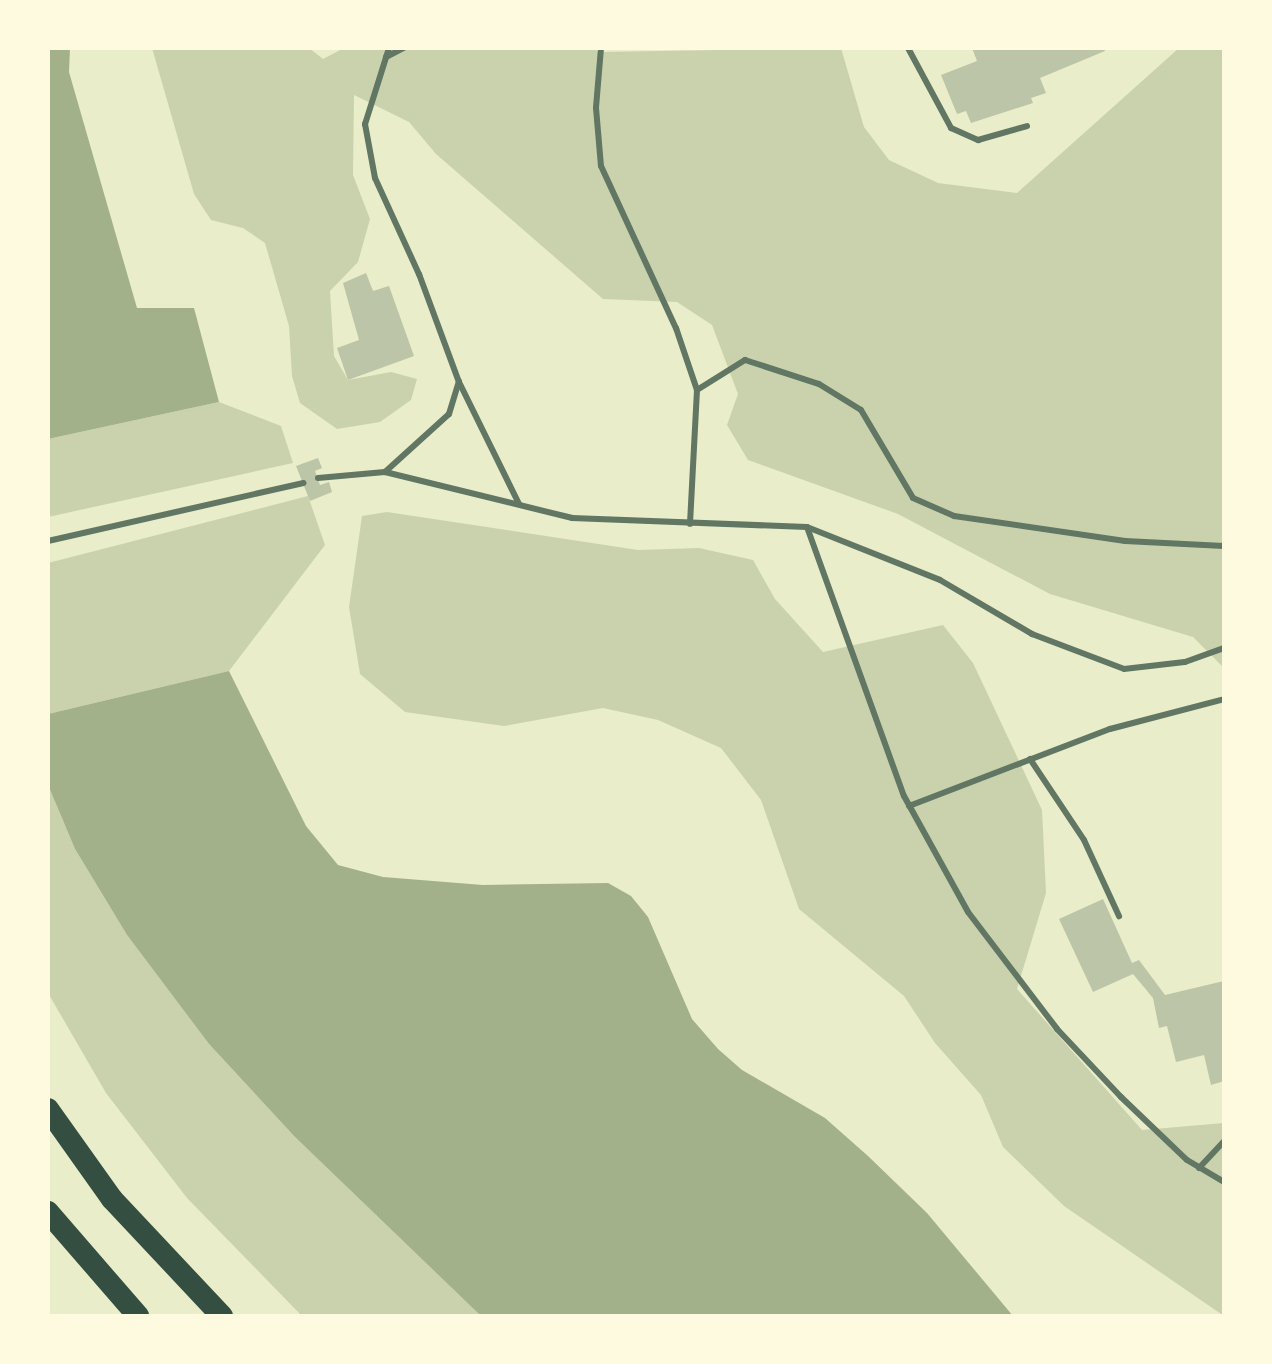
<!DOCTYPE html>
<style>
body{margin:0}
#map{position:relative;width:1272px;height:1364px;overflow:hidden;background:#e9edc9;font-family:"DejaVu Sans",sans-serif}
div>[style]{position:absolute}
.green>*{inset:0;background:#cad2ad}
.water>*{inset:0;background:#a3b18a}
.building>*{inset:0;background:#bcc5a7}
.service>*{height:6px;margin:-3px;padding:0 3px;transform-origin:3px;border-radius:3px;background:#617663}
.trunk>*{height:22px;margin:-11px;padding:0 11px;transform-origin:11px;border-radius:11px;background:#344e41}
span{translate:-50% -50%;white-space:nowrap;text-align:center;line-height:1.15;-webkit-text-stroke:8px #fefae0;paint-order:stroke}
.frame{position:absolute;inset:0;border:50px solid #fefae0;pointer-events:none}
</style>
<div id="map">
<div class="green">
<i style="clip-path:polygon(152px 48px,309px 48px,323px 59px,344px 48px,594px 48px,598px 52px,841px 48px,864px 127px,889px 160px,938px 183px,1017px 193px,1179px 48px,1224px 48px,1224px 668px,1193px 637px,1050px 594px,898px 514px,748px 460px,727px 425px,738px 394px,712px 325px,677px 302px,603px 299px,436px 154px,409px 122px,354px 95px,353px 175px,370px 219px,358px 262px,330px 291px,334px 356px,348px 380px,391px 372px,417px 379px,411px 400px,380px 422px,337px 429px,300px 403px,292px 376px,289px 326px,265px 243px,243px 228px,211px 220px,194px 194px)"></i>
<i style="clip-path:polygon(219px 402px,281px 426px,293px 463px,48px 517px,48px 439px)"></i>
<i style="clip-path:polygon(308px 496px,325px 545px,229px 671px,48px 714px,48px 563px)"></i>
<i style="clip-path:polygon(387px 512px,638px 550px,699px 548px,753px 560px,775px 599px,823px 652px,943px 625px,973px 663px,1042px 810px,1046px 893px,1017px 989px,1142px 1130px,1224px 1123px,1224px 1316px,1064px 1206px,1003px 1147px,981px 1095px,935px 1043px,904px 996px,799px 909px,761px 800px,721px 748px,658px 720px,603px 708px,504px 726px,405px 712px,360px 674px,349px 607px,362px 516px)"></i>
<i style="clip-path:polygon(48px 785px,75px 849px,127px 935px,209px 1044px,295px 1137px,481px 1316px,302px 1316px,187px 1198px,106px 1093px,48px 993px)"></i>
</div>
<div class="water">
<i style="clip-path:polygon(48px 48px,70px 48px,69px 72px,137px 308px,194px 308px,219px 402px,48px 439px)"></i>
<i style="clip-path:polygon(229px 671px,306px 826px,338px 865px,383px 877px,483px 885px,608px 883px,631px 896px,648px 917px,692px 1019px,718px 1049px,742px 1070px,825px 1118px,868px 1156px,927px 1213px,1013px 1316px,481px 1316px,295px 1137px,209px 1044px,127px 935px,75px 849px,48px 785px,48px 714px)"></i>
</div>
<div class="building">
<i style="clip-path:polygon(972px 48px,1104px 48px,1105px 51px,1040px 78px,1046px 93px,1031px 98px,1033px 103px,971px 123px,966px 111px,957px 114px,941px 75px,977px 61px)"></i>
<i style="clip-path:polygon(366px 273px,373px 291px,389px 286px,414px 356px,348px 380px,337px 348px,359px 340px,343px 283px)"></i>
<i style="clip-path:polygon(318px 458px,322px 468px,315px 471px,320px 485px,329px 482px,332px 492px,310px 501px,296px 466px)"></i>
<i style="clip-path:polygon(1103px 899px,1132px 963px,1139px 960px,1165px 995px,1224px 981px,1224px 1081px,1211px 1085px,1204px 1055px,1176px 1062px,1167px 1026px,1159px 1028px,1153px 998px,1133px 974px,1093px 992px,1059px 919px)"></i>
</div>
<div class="service">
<i style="left:389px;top:48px;width:80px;rotate:107.5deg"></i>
<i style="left:365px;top:124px;width:55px;rotate:79.5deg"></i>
<i style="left:375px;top:178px;width:106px;rotate:65.4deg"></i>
<i style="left:419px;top:274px;width:115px;rotate:69.7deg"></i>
<i style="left:459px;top:382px;width:136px;rotate:63.8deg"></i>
<i style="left:601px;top:48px;width:60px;rotate:94.8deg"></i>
<i style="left:596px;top:108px;width:58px;rotate:85.1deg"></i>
<i style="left:601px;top:166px;width:179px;rotate:65.2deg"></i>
<i style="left:676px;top:328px;width:65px;rotate:71.3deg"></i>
<i style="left:697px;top:390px;width:134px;rotate:93deg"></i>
<i style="left:908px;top:48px;width:91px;rotate:61.7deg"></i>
<i style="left:951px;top:128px;width:30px;rotate:24deg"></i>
<i style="left:978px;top:140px;width:51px;rotate:-15.9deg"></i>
<i style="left:386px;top:57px;width:20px;rotate:-27deg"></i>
<i style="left:697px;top:390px;width:57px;rotate:-32deg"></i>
<i style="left:745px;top:360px;width:78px;rotate:18deg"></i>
<i style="left:819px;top:384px;width:49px;rotate:31.8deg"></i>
<i style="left:861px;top:410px;width:102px;rotate:59.4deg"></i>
<i style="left:913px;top:498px;width:45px;rotate:23.7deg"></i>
<i style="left:954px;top:516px;width:173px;rotate:8.3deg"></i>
<i style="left:1125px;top:541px;width:99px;rotate:2.9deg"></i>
<i style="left:385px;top:472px;width:86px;rotate:-42.2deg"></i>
<i style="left:449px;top:414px;width:34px;rotate:-73deg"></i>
<i style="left:318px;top:478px;width:67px;rotate:-5.1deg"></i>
<i style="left:385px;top:472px;width:193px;rotate:13.8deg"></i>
<i style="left:572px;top:518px;width:235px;rotate:2.2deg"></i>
<i style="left:807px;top:527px;width:286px;rotate:70.2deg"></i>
<i style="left:904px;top:796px;width:132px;rotate:61.1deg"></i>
<i style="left:968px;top:912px;width:147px;rotate:52.7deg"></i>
<i style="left:1057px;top:1029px;width:93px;rotate:46.7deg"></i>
<i style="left:1121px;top:1097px;width:91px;rotate:43.7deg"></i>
<i style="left:1187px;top:1160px;width:43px;rotate:30.7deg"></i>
<i style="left:807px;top:527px;width:143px;rotate:21.7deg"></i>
<i style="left:940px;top:580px;width:107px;rotate:30.4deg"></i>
<i style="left:1032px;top:634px;width:98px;rotate:20.8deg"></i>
<i style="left:1124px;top:669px;width:61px;rotate:-6.5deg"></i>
<i style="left:1185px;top:662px;width:41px;rotate:-19.7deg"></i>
<i style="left:48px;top:541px;width:262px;rotate:-12.8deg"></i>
<i style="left:1030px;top:759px;width:97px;rotate:56.3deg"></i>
<i style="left:1084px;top:840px;width:84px;rotate:65.3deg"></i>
<i style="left:909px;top:806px;width:215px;rotate:-21deg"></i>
<i style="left:1110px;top:729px;width:118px;rotate:-14.7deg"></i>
<i style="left:1199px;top:1168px;width:37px;rotate:-47deg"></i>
</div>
<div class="trunk">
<i style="left:48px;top:1109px;width:110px;rotate:54.6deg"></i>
<i style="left:112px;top:1199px;width:161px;rotate:46.8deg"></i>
<i style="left:48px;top:1212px;width:138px;rotate:49.1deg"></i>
</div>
<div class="frame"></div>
</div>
